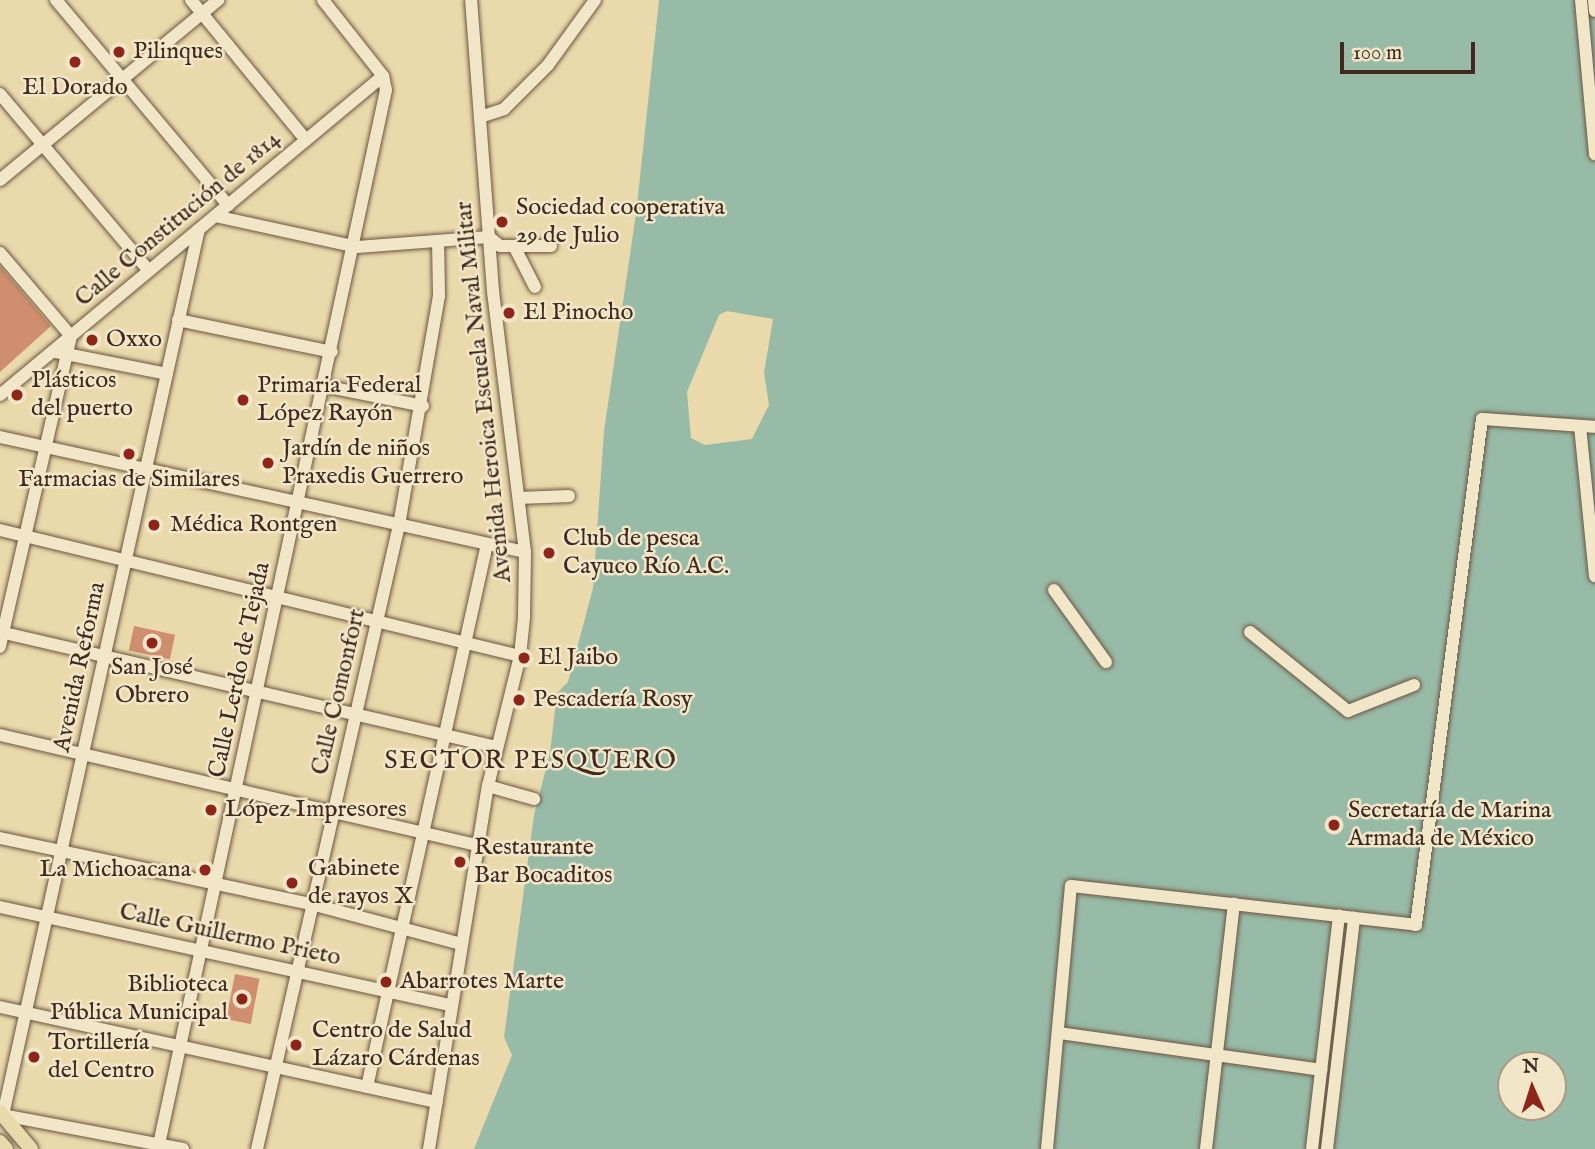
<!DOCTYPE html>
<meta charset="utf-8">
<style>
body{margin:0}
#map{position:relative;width:1595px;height:1149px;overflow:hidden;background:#eadaab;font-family:"IM FELL English",serif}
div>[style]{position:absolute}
.water>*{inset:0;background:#98bba7}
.building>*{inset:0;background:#cf8e6d;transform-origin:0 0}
.roads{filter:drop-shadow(0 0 2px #6b5542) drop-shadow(0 0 2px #6b5542)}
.minor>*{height:12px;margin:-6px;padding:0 6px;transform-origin:6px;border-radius:6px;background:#f1e7c8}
.major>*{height:14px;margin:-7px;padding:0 7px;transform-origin:7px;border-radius:7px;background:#eadaab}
.dots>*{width:19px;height:19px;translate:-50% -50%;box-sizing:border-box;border:4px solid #f1e7c8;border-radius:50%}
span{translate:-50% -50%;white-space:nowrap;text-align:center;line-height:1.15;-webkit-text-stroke:5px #f1e7c8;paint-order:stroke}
.poi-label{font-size:24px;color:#41291f}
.left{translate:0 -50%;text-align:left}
.right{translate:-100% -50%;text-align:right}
.street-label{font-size:24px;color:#41291f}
.neighbourhood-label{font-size:26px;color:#41291f;letter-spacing:2px}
.north{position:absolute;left:1497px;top:1051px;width:70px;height:70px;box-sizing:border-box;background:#f1e7c8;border:2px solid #ab9b84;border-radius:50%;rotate:357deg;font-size:19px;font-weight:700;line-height:28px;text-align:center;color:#41291f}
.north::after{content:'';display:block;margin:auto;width:24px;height:32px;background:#8f2418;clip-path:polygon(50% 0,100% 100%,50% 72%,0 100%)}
.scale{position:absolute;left:1340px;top:42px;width:135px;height:32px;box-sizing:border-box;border:4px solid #41291f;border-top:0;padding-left:9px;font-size:21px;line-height:24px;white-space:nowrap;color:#41291f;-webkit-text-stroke:5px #f1e7c8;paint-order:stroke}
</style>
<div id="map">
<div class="water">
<i style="clip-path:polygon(evenodd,659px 0,1595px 0,1595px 1149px,474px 1149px,512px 1055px,504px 1037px,534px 815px,550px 753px,557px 693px,568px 682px,593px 588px,604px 431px,636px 214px,659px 0,727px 311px,773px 319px,764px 373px,769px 405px,752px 439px,705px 445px,691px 438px,687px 392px,719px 315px,727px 311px,659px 0,1511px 1065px,1553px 1065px,1553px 1107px,1511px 1107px,1511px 1065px)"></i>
</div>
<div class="building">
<i style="clip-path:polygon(0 266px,51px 326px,0 372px)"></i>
<i style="left:134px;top:626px;width:42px;height:25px;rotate:12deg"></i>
<i style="left:235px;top:974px;width:25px;height:46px;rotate:11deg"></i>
</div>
<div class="roads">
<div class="minor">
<i style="left:56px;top:0;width:268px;rotate:50deg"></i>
<i style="left:191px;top:0;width:181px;rotate:50.6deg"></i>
<i style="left:1581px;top:0;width:155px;rotate:84.8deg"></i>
<i style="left:1594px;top:0;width:11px;rotate:85deg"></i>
<i style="left:0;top:94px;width:231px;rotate:49.9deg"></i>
<i style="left:480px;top:117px;width:25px;rotate:-18deg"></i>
<i style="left:504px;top:109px;width:62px;rotate:-45deg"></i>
<i style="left:548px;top:65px;width:80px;rotate:-54.1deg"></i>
<i style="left:0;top:180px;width:283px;rotate:-39.5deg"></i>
<i style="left:215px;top:216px;width:145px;rotate:12.3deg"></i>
<i style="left:357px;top:247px;width:132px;rotate:-4.3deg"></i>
<i style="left:489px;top:237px;width:14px;rotate:39deg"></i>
<i style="left:500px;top:246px;width:51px"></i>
<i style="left:514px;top:246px;width:46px;rotate:62.9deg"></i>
<i style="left:0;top:253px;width:109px;rotate:49.5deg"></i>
<i style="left:71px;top:336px;width:319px;rotate:102.9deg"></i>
<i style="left:178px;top:320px;width:157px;rotate:11.7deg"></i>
<i style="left:56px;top:352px;width:113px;rotate:11.2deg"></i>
<i style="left:324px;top:386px;width:101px;rotate:11.4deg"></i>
<i style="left:0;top:395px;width:498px;rotate:-39.8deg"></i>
<i style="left:1580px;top:426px;width:151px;rotate:84.3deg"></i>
<i style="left:0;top:437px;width:537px;rotate:12.36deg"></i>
<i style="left:519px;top:498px;width:50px;rotate:-2.3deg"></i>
<i style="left:0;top:530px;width:535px;rotate:13.62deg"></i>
<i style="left:1054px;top:590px;width:89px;rotate:54.2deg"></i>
<i style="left:0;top:632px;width:509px;rotate:13.05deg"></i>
<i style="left:1250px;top:632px;width:126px;rotate:38.9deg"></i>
<i style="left:1348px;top:711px;width:71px;rotate:-21.5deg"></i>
<i style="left:0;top:735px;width:490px;rotate:13deg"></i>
<i style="left:488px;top:786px;width:48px;rotate:15.8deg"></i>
<i style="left:0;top:838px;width:318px;rotate:12deg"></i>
<i style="left:311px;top:904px;width:155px;rotate:14.9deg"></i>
<i style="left:0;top:907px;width:462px;rotate:12.3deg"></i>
<i style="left:0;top:1007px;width:447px;rotate:12.3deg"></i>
<i style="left:1059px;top:1033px;width:265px;rotate:8deg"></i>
<i style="left:367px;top:1087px;width:556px;rotate:-77.54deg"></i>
<i style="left:158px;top:1149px;width:1083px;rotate:-77.85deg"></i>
<i style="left:386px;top:90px;width:14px;rotate:-102deg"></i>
<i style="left:383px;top:76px;width:97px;rotate:-128.3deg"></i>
<i style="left:183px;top:1149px;width:183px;rotate:-169.3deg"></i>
<i style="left:3px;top:1115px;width:907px;rotate:-77.53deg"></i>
<i style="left:257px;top:1149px;width:640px;rotate:-77.18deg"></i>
<i style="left:399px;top:525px;width:232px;rotate:-80.1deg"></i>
<i style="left:439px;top:296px;width:55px;rotate:-91deg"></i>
<i style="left:429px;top:1149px;width:368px;rotate:-80.8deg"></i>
<i style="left:488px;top:786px;width:134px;rotate:-76.2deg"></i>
<i style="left:520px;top:656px;width:39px;rotate:-84deg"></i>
<i style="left:524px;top:617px;width:65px;rotate:-89.1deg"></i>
<i style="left:525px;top:552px;width:263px;rotate:-97deg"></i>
<i style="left:493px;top:291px;width:292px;rotate:-94.3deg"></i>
<i style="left:1047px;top:1149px;width:264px;rotate:-84.8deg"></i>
<i style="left:1071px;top:886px;width:347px;rotate:6.4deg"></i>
<i style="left:1416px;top:925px;width:510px;rotate:-82.57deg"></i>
<i style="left:1482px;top:419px;width:113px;rotate:4deg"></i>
<i style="left:1206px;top:1149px;width:247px;rotate:-83.5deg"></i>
<i style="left:1312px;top:1149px;width:235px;rotate:-83.4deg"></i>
<i style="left:1327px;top:1149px;width:233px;rotate:-83.3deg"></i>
</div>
<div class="major">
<i style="left:0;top:1112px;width:48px;rotate:50deg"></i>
<i style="left:0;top:1142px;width:9px;rotate:49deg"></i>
</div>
</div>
<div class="dots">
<i style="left:119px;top:52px;background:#8f2418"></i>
<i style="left:75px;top:62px;background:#8f2418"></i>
<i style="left:502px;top:222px;background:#8f2418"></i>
<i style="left:509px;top:313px;background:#8f2418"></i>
<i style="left:92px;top:340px;background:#8f2418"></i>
<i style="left:17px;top:395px;background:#8f2418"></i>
<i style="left:243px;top:400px;background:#8f2418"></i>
<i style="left:129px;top:454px;background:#8f2418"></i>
<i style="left:268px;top:463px;background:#8f2418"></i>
<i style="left:154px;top:525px;background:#8f2418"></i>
<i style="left:549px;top:553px;background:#8f2418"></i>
<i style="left:152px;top:643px;background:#8f2418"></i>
<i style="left:524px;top:658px;background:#8f2418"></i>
<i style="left:519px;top:700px;background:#8f2418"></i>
<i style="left:211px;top:810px;background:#8f2418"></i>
<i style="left:1334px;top:825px;background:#8f2418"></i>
<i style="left:460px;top:862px;background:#8f2418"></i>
<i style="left:205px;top:870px;background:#8f2418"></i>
<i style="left:292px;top:883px;background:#8f2418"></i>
<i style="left:386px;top:982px;background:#8f2418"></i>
<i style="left:242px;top:999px;background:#8f2418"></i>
<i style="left:296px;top:1045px;background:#8f2418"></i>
<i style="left:34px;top:1057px;background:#8f2418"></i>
</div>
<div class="poi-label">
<span class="left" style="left:133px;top:52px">Pilinques</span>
<span style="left:75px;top:88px">El Dorado</span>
<span class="left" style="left:516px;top:222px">Sociedad cooperativa<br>29 de Julio</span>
<span class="left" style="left:523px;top:313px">El Pinocho</span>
<span class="left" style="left:106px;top:340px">Oxxo</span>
<span class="left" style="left:31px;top:395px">Plásticos<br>del puerto</span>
<span class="left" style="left:257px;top:400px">Primaria Federal<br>López Rayón</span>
<span class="left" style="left:282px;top:463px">Jardín de niños<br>Praxedis Guerrero</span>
<span style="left:129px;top:480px">Farmacias de Similares</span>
<span class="left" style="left:170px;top:525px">Médica Rontgen</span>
<span class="left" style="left:563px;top:553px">Club de pesca<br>Cayuco Río A.C.</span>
<span class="left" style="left:538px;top:658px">El Jaibo</span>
<span style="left:152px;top:682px">San José<br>Obrero</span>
<span class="left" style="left:533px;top:700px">Pescadería Rosy</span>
<span class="left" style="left:225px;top:810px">López Impresores</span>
<span class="left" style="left:1348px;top:825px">Secretaría de Marina<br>Armada de México</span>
<span class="left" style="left:474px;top:862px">Restaurante<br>Bar Bocaditos</span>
<span class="left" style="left:308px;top:883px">Gabinete<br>de rayos X</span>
<span class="right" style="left:191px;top:870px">La Michoacana</span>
<span class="left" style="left:400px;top:982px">Abarrotes Marte</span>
<span class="right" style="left:228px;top:999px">Biblioteca<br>Pública Municipal</span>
<span class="left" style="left:312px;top:1045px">Centro de Salud<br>Lázaro Cárdenas</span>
<span class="left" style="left:48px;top:1057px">Tortillería<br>del Centro</span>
</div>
<div class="street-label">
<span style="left:178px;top:219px;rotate:-40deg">Calle Constitución de 1814</span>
<span style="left:484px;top:392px;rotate:-96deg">Avenida Heroica Escuela Naval Militar</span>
<span style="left:80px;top:667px;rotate:-78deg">Avenida Reforma</span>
<span style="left:240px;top:670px;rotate:-78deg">Calle Lerdo de Tejada</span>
<span style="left:339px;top:692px;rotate:-77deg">Calle Comonfort</span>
<span style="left:230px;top:935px;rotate:12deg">Calle Guillermo Prieto</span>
</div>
<div class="neighbourhood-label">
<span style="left:531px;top:761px">SECTOR PESQUERO</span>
</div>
<div class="north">N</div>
<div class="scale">100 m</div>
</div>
